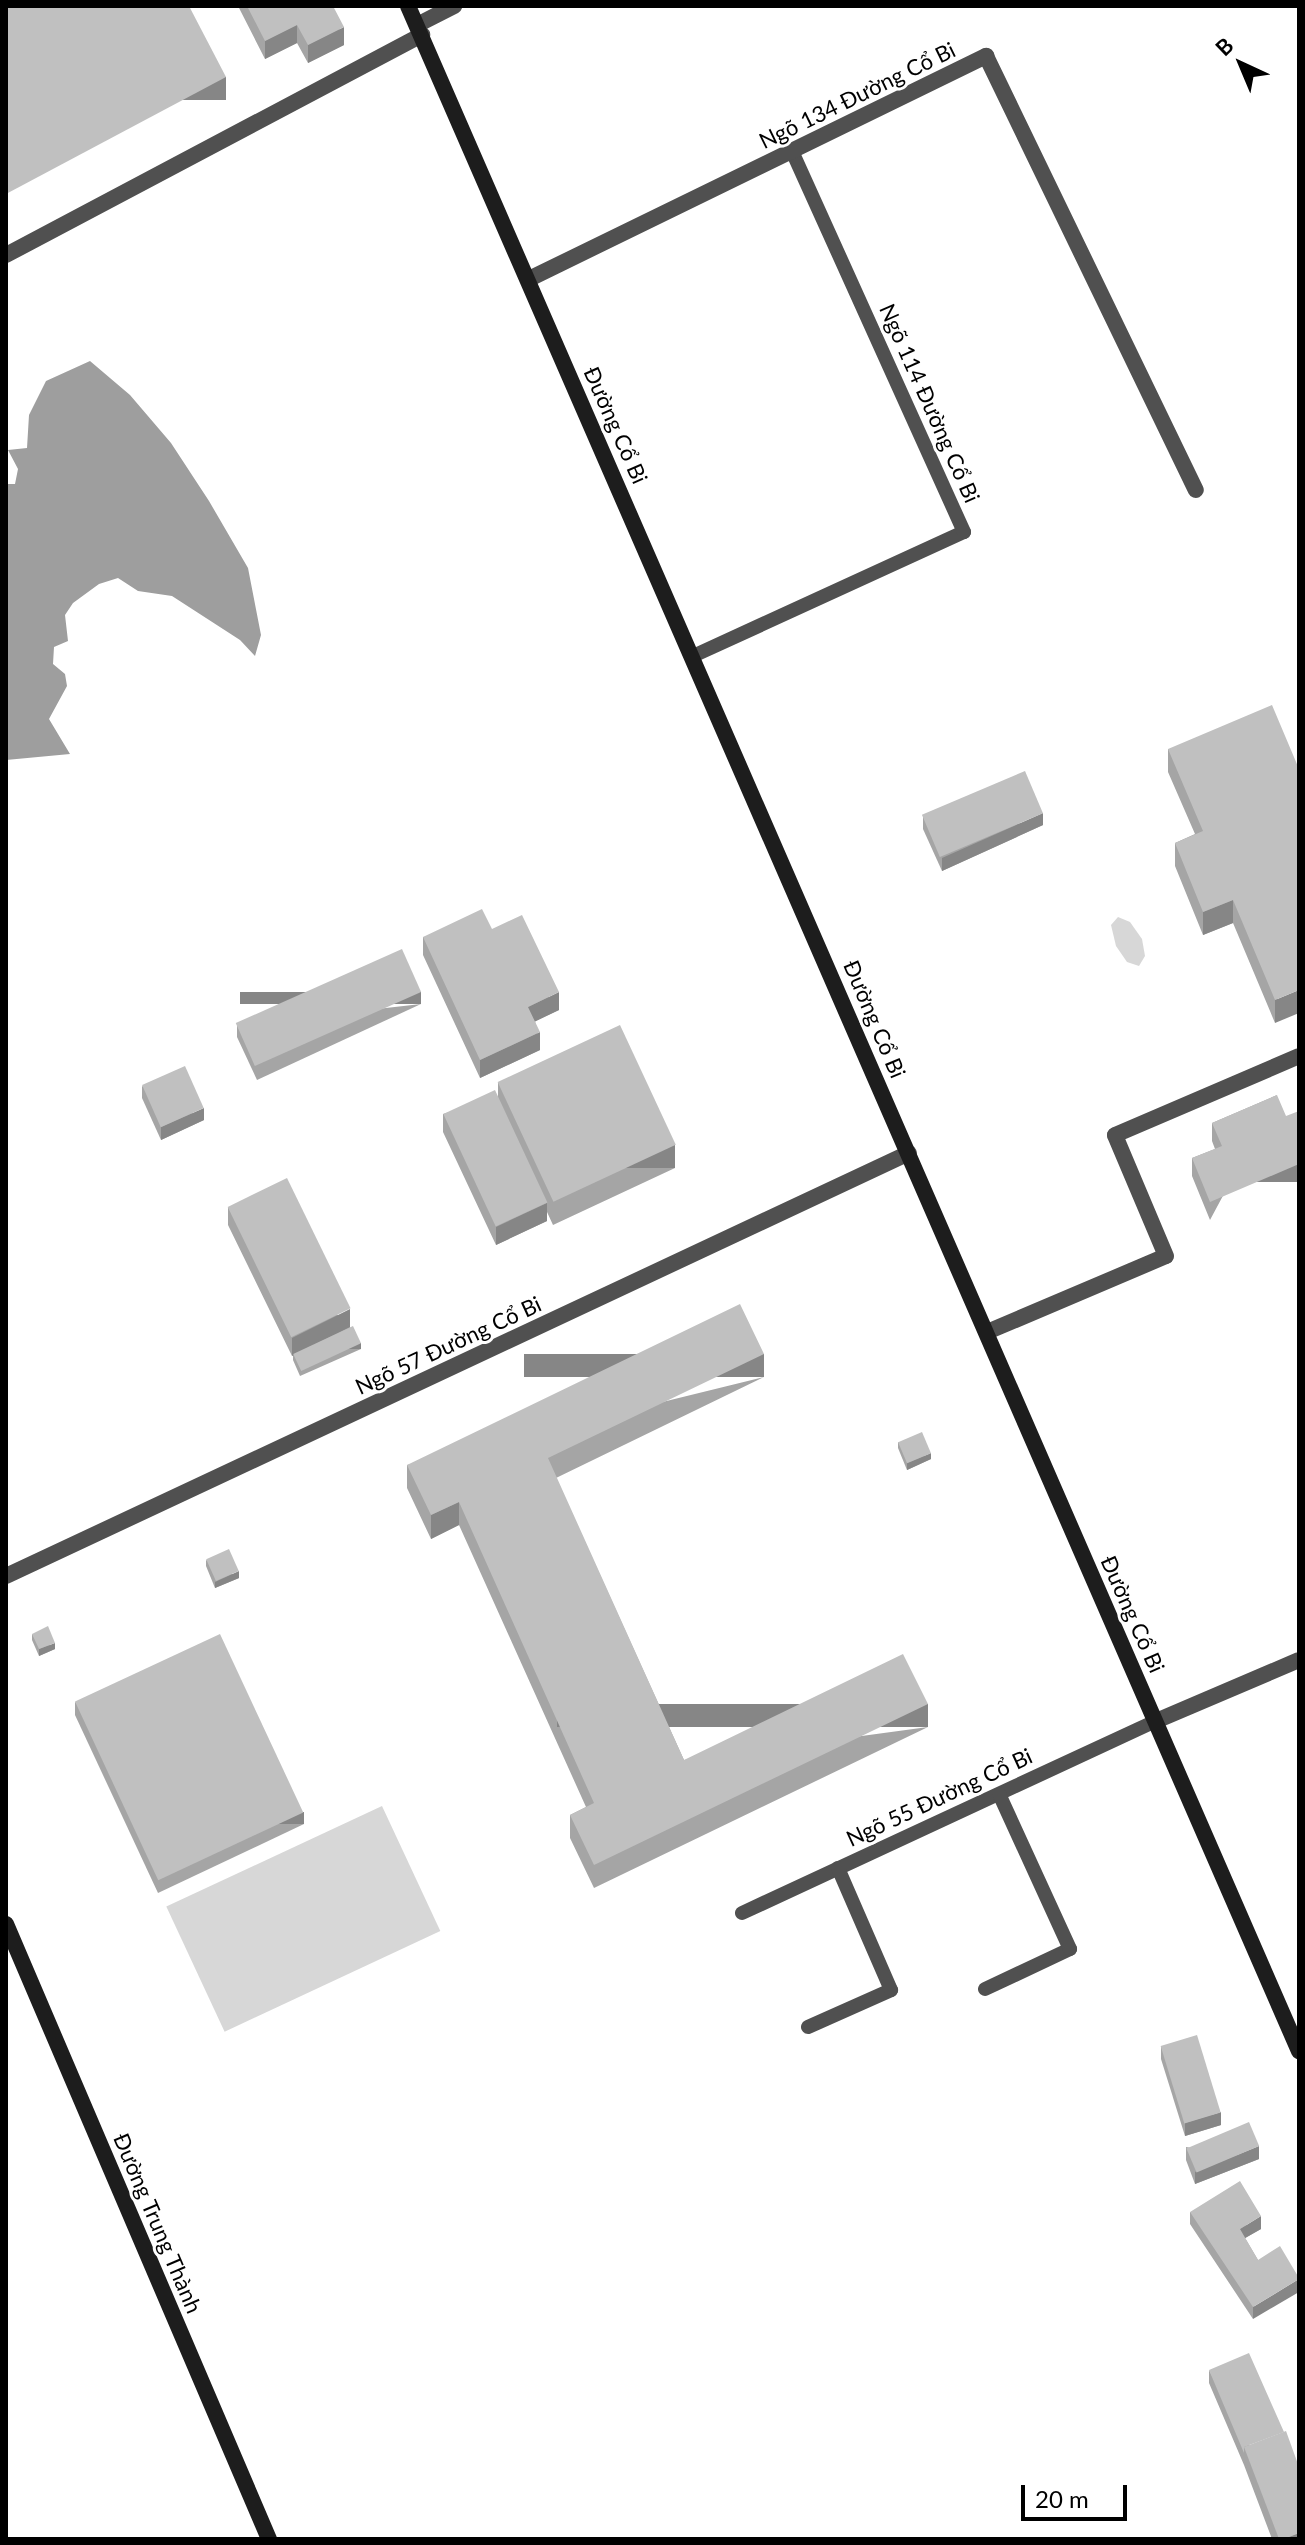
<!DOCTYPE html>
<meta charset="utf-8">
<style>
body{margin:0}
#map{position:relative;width:1305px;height:2545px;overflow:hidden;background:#fff;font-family:Lato,sans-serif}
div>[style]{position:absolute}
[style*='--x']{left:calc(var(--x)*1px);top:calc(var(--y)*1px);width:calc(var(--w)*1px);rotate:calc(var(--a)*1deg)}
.green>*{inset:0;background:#d7d7d7;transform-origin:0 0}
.water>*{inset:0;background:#9e9e9e}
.lane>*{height:14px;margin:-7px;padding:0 7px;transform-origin:7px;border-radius:7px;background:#505050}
.street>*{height:16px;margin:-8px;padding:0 8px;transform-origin:8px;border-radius:8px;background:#505050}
.secondary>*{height:16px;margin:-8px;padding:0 8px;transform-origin:8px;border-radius:8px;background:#1d1d1d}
.wall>*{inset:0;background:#a5a5a5}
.shaded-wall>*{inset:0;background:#868686;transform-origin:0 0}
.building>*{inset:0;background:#c0c0c0;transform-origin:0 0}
span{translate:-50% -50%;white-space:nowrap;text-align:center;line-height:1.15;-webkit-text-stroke:6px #fff;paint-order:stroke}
.street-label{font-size:22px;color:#000}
.frame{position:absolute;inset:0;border:8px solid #000;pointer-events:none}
.north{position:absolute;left:1201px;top:24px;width:80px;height:80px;-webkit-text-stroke:6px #fff;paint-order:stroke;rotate:316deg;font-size:22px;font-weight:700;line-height:32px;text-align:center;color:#000}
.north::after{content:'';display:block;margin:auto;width:28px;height:36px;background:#000;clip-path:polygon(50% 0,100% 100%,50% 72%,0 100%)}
.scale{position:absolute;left:1021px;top:2485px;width:106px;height:36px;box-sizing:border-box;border:4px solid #000;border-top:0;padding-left:10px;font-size:24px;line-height:28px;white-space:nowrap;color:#000;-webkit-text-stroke:6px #fff;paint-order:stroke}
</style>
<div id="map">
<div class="green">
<i style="clip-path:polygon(1118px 917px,1130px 922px,1142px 939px,1145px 956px,1139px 966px,1127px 962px,1116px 946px,1111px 925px)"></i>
<i style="left:382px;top:1806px;width:138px;height:238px;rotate:65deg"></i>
</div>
<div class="water">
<i style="clip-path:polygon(90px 361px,130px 395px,171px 443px,209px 501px,248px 568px,261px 635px,255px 656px,240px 640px,172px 596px,138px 591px,118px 578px,99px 584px,73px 603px,65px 615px,68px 641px,54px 647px,53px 664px,65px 674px,67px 686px,49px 719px,70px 754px,6px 760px,6px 484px,15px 484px,18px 469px,8px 450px,27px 448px,29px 415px,46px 381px)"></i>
</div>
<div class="lane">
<i style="--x:693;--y:656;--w:298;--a:-24.6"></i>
<i style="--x:964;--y:532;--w:418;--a:-114.3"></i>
<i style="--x:742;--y:1913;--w:456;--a:-24.9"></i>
<i style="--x:985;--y:1989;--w:94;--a:-25.2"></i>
<i style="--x:1070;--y:1949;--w:170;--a:-114.6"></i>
<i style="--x:808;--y:2027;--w:91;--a:-24"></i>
<i style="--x:891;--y:1990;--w:133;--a:-113.5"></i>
</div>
<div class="street">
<i style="--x:417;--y:25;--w:42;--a:-27.2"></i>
<i style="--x:6;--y:255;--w:471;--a:-27.9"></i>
<i style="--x:529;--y:279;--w:509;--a:-26.01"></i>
<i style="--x:986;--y:56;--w:482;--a:64.2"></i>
<i style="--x:987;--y:1332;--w:194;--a:-23"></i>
<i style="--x:1166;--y:1256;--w:131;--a:-112.9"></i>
<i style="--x:1115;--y:1135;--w:200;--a:-23.2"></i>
<i style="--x:6;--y:1576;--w:997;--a:-25.1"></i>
<i style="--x:1156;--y:1721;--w:155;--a:-23.1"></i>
</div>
<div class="secondary">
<i style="--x:408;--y:6;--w:2231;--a:66.46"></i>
<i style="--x:6;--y:1924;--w:669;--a:66.85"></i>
</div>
<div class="wall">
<i style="clip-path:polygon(238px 6px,333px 6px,344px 45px,308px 63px,297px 43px,265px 59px)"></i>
<i style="clip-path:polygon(1168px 749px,1299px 769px,1275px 1023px,1233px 923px,1203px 935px,1175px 866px,1175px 843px,1195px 834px,1168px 772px)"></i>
<i style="clip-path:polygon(923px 817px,1043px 825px,942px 871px,923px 829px)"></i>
<i style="clip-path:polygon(492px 929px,559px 1010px,535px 1021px,540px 1050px,480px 1078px,423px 955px,423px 937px)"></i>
<i style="clip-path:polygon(421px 1004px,257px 1080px,237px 1037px,237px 1025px)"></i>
<i style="clip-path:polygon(498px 1082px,675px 1168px,553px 1225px,547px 1212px,547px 1221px,496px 1245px,443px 1132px,443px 1114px,498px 1097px)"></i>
<i style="clip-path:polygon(142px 1086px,204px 1120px,161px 1140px,142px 1098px)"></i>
<i style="clip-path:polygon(1277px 1095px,1210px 1220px,1192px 1176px,1192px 1158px,1215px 1149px,1212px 1141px,1212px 1123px)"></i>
<i style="clip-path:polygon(228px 1207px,350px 1327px,361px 1349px,300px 1376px,293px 1360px,293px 1355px,292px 1356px,228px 1225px)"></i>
<i style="clip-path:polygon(764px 1377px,556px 1478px,684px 1760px,928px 1727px,594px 1888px,570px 1838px,570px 1815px,586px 1807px,459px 1525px,431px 1539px,407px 1488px,407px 1465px)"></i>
<i style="clip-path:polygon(898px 1442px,931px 1459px,907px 1470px,898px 1448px)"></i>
<i style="clip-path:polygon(206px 1560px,239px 1578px,215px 1588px,206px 1566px)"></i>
<i style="clip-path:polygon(32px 1634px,55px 1649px,39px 1656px,32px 1640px)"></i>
<i style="clip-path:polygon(75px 1702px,304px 1824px,158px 1893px,75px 1715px)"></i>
<i style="clip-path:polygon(1161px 2046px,1221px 2125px,1185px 2136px,1161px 2059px)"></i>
<i style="clip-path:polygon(1186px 2147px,1259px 2159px,1195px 2184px,1186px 2160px)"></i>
<i style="clip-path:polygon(1190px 2212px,1261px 2229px,1245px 2238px,1258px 2260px,1253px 2319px,1190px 2224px)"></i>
<i style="clip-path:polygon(1209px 2370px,1299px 2539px,1272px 2539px,1244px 2465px,1209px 2383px)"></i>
</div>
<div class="shaded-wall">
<i style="clip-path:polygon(297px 25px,297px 43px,265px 59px,265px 41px)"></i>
<i style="clip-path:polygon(344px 27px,344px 45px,308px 63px,308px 45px)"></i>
<i style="left:226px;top:77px;width:23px;height:249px;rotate:90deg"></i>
<i style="clip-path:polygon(1043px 813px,1043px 825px,942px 871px,942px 858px)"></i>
<i style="clip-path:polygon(1233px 900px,1233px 923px,1203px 935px,1203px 912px)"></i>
<i style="clip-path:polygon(1299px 990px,1299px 1013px,1275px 1023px,1275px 1000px)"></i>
<i style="left:421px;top:992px;width:12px;height:181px;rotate:90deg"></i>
<i style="clip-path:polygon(559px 992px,559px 1010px,528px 1025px,528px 1007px)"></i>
<i style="clip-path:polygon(540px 1032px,540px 1050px,480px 1078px,480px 1060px)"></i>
<i style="clip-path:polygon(204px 1108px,204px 1120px,161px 1140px,161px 1127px)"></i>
<i style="left:675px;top:1145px;width:23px;height:135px;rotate:90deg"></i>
<i style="left:1299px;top:1164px;width:18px;height:97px;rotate:90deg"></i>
<i style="clip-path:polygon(547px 1203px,547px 1221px,496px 1245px,496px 1227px)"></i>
<i style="clip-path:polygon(350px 1309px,350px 1327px,292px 1356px,292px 1338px)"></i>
<i style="left:361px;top:1343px;width:6px;height:67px;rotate:90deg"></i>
<i style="left:764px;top:1354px;width:23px;height:240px;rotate:90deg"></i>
<i style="clip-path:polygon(931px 1453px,931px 1459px,907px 1470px,907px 1463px)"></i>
<i style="clip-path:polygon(459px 1502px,459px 1525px,431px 1539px,431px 1515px)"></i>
<i style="clip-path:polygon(239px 1571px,239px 1578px,215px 1588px,215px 1582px)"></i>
<i style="clip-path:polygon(55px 1643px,55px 1649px,39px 1656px,39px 1649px)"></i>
<i style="left:928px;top:1704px;width:23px;height:371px;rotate:90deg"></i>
<i style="left:304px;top:1812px;width:12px;height:161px;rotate:90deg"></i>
<i style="clip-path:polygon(1221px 2112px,1221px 2125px,1185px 2136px,1185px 2123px)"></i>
<i style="clip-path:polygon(1259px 2146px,1259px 2159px,1195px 2184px,1195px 2172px)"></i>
<i style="clip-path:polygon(1261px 2216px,1261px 2229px,1240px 2241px,1240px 2229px)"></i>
<i style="clip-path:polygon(1299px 2279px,1299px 2292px,1253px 2319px,1253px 2307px)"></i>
<i style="clip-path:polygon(1299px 2533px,1299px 2539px,1284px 2539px)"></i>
</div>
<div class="building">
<i style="clip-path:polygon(6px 6px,189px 6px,226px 77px,6px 194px)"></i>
<i style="clip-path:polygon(247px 6px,333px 6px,344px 27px,308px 45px,297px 25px,265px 41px)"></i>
<i style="clip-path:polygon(1272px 705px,1299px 769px,1299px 990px,1275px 1000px,1233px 900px,1203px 912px,1175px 843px,1203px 831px,1168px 749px)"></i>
<i style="left:1025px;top:771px;width:46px;height:112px;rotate:67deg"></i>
<i style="clip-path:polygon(482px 909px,492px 929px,522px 915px,559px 992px,528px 1007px,540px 1032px,480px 1060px,423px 937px)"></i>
<i style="left:402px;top:949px;width:47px;height:182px;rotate:66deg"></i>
<i style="left:620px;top:1025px;width:132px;height:135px;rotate:65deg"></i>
<i style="left:185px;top:1066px;width:46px;height:47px;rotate:66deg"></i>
<i style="left:495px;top:1090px;width:124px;height:57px;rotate:65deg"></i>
<i style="clip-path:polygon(1277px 1095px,1286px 1116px,1299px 1111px,1299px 1164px,1210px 1202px,1192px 1158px,1222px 1146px,1212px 1123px)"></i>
<i style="left:287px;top:1178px;width:145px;height:66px;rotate:64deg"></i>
<i style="clip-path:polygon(740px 1304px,764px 1354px,548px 1458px,684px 1760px,903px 1654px,928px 1704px,594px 1865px,570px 1815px,594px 1803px,459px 1502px,431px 1515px,407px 1465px)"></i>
<i style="left:353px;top:1326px;width:19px;height:66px;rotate:65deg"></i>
<i style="left:922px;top:1432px;width:23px;height:26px;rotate:67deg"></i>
<i style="left:229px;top:1549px;width:24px;height:25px;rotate:66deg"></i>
<i style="clip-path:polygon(48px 1626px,55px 1643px,39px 1649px,32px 1634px)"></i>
<i style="left:220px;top:1634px;width:197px;height:160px;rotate:65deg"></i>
<i style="left:1197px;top:2035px;width:81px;height:38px;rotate:73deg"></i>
<i style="left:1249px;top:2122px;width:26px;height:68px;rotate:67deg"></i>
<i style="clip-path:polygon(1240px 2181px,1261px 2216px,1240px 2229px,1258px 2260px,1280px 2246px,1299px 2278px,1299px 2279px,1253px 2307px,1190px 2212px)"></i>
<i style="clip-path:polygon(1249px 2353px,1284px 2432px,1244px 2447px,1244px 2453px,1209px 2370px)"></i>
<i style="clip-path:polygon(1286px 2431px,1299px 2467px,1299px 2533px,1284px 2539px,1279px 2539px,1244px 2447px)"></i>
</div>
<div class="street-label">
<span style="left:857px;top:95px;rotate:-26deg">Ngõ 134 Đường Cổ Bi</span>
<span style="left:930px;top:403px;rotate:66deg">Ngõ 114 Đường Cổ Bi</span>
<span style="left:616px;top:425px;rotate:66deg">Đường Cổ Bi</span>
<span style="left:875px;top:1019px;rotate:67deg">Đường Cổ Bi</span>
<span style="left:448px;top:1345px;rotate:-25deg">Ngõ 57 Đường Cổ Bi</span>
<span style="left:1133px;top:1614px;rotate:66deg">Đường Cổ Bi</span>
<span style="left:939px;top:1797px;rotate:-25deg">Ngõ 55 Đường Cổ Bi</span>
<span style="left:158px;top:2223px;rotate:67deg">Đường Trung Thành</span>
</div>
<div class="frame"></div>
<div class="north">B</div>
<div class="scale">20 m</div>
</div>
